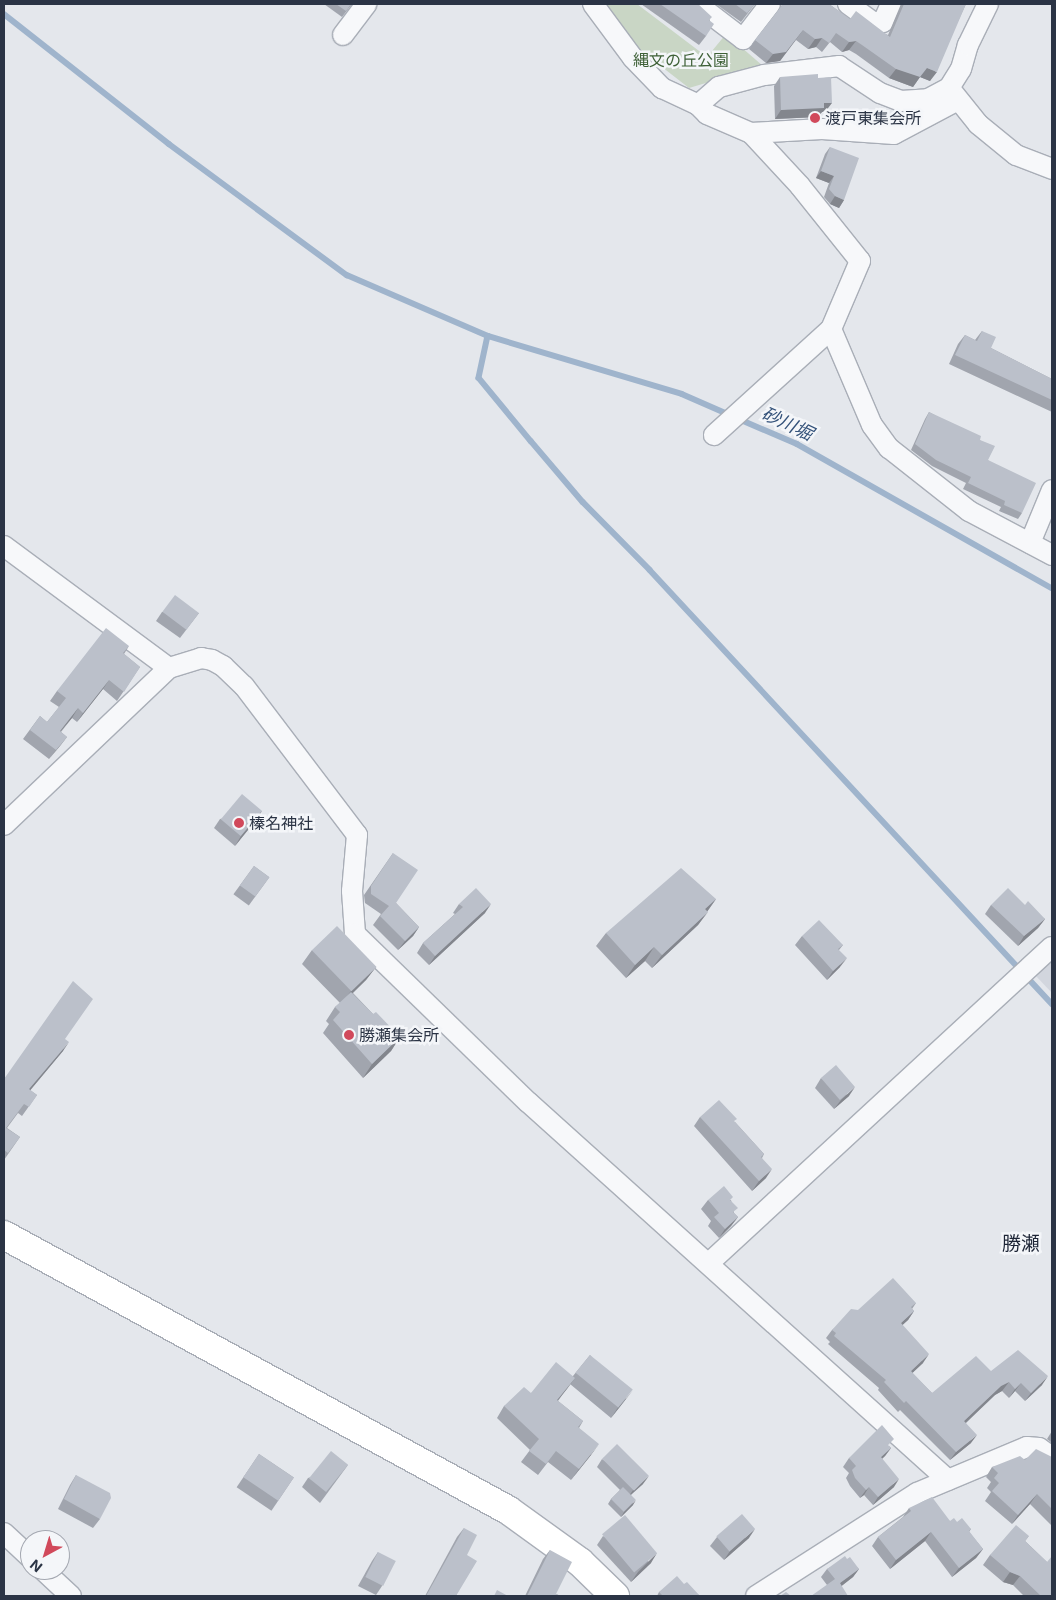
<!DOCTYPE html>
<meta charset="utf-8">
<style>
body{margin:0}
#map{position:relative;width:1056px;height:1600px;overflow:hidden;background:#e4e7ec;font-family:Inter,"Noto Sans JP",sans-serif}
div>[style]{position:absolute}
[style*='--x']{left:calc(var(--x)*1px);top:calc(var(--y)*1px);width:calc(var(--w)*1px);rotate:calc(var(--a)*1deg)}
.built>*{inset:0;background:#d2d6de}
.green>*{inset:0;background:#c9d6c5}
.stream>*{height:5.5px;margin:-2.75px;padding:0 2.75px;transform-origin:2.75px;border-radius:2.75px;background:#9fb4cc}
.roads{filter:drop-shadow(1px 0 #a9aeb7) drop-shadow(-1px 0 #a9aeb7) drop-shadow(0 1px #a9aeb7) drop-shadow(0 -1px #a9aeb7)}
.street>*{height:20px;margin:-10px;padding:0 10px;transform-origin:10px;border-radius:10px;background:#f7f8fa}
.secondary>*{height:28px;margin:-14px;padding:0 14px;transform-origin:14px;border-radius:14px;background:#fff}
.wall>*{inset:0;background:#a1a5ae;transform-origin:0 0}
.shaded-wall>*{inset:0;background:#83868d}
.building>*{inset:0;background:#bbc0ca;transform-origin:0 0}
.dots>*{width:14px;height:14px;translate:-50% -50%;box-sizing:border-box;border:2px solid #f4f6f9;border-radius:50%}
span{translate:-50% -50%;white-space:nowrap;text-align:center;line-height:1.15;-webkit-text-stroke:5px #f4f6f9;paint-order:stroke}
.park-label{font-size:16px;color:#3f6138}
.poi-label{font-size:16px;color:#2b3445}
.left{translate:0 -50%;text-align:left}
.water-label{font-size:18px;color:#34527a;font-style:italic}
.quarter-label{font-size:19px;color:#1d2536}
.frame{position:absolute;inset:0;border:5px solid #2b3445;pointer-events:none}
.north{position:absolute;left:20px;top:1530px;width:50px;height:50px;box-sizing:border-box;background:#f4f6f9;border:1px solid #a4a8b1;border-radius:50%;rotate:219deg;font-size:14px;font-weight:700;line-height:20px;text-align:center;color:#2b3445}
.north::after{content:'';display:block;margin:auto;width:18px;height:22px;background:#d1495b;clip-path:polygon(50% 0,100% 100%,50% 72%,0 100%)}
</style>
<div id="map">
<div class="built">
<i style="clip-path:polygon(1052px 958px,1052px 993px,1035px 975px)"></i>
</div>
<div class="green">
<i style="clip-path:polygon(605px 4px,637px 4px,707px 57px,726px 34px,763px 66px,689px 88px,635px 46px)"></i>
</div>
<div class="stream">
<i style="--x:4;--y:14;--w:210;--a:38.2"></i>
<i style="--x:169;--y:144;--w:221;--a:36.4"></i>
<i style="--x:347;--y:275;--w:154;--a:23.4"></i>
<i style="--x:488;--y:336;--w:202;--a:16.6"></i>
<i style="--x:682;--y:394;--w:52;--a:23.6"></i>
<i style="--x:488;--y:336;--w:43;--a:102.1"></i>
<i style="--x:479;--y:378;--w:82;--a:50.5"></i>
<i style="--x:531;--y:441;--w:80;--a:49.6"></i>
<i style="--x:583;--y:502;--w:95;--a:45.4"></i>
<i style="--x:650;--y:570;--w:592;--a:47.19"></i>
<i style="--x:739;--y:419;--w:63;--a:23.3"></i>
<i style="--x:797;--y:444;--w:293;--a:29.5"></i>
</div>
<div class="roads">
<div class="street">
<i style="--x:593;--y:4;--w:67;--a:53.5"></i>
<i style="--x:633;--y:58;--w:42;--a:46"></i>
<i style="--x:662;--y:88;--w:40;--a:25"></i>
<i style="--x:698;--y:105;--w:13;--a:45"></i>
<i style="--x:707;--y:114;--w:48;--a:23.4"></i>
<i style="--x:751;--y:133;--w:72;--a:47.2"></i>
<i style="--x:800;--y:186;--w:96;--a:51.3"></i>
<i style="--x:860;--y:261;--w:74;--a:113.1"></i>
<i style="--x:831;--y:329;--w:158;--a:137.8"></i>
<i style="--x:697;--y:4;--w:58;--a:37.3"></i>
<i style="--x:743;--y:39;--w:44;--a:-52.4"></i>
<i style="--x:848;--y:4;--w:31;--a:36"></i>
<i style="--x:873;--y:22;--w:10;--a:0"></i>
<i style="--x:883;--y:22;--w:20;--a:-66"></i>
<i style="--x:343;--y:35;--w:39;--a:-53"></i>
<i style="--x:950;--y:89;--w:45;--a:51.3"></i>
<i style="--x:978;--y:124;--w:49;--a:39.2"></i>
<i style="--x:1016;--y:155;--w:39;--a:21"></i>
<i style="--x:698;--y:105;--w:28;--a:-41"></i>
<i style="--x:719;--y:87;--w:47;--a:-14.9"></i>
<i style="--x:764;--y:75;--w:76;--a:-6.8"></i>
<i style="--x:839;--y:66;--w:49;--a:33.4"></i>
<i style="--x:880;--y:93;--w:22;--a:21"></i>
<i style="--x:901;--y:101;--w:27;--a:-4"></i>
<i style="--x:928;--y:99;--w:24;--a:-28"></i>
<i style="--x:949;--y:88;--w:22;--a:-58"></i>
<i style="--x:961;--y:69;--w:25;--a:-74"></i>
<i style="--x:968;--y:45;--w:46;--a:-64"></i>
<i style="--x:751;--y:133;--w:71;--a:-3.2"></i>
<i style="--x:822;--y:129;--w:72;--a:4"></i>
<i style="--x:894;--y:134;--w:72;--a:-28"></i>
<i style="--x:831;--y:329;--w:104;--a:66.9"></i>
<i style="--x:872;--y:425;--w:29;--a:54"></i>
<i style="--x:889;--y:448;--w:102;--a:38.2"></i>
<i style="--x:969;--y:511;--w:94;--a:27.9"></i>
<i style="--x:1030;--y:543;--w:57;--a:-67.5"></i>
<i style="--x:4;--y:546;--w:205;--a:36.5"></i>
<i style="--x:169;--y:668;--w:34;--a:-17"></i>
<i style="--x:201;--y:658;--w:11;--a:10"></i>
<i style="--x:212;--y:660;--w:13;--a:29"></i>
<i style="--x:223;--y:666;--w:29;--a:44"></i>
<i style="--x:244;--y:686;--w:187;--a:52.8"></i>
<i style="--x:357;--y:835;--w:56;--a:95.1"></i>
<i style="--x:352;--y:891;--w:43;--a:86"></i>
<i style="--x:355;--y:934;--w:241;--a:44.2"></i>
<i style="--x:528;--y:1102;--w:565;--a:41.99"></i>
<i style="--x:4;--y:825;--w:228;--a:-43.6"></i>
<i style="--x:709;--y:1263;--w:466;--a:-42.7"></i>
<i style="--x:4;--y:1533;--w:35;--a:43"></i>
<i style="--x:43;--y:1570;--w:38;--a:43"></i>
<i style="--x:756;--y:1596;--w:191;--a:-32.6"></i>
<i style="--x:917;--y:1493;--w:119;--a:-22.7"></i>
<i style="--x:1027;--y:1447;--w:12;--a:5"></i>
<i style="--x:1039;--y:1448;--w:16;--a:35"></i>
</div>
<div class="secondary">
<i style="--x:4;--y:1235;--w:574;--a:28.62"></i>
<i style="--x:508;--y:1510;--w:89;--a:35.8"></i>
<i style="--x:580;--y:1562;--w:49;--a:44.2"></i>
</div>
</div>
<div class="wall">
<i style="clip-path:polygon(324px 4px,352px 4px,342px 17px)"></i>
<i style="clip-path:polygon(641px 4px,698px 4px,710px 20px,706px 36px,699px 45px)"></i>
<i style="clip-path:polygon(716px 4px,755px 4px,741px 22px)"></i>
<i style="clip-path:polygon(781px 4px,829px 4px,850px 19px,888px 35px,901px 4px,966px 4px,930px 81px,920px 77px,913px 87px,889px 78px,856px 54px,849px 50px,842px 52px,830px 42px,822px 52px,816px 47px,808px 49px,796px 40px,780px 61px,766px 63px,749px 49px,782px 5px)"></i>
<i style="clip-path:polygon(780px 77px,818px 78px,825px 112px,822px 112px,818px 117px,775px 119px,774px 86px)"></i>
<i style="clip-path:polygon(830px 147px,844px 200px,839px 208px,830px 204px,824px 197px,829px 183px,816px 178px,825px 154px)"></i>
<i style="clip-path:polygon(982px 331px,991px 348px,1052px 379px,1052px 412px,949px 364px,958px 344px,965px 335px,975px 340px)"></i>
<i style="clip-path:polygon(929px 412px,980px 440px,988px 460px,1022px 513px,1018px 519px,999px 511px,1001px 507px,963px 489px,966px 483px,932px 466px,911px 450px,925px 419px)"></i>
<i style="clip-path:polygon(162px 612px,199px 613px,180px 638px,156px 621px)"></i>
<i style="clip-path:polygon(129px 646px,124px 654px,140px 667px,117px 701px,103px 689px,77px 722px,72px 718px,61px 732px,67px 737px,49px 759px,23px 739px,40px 716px,47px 722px,59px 707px,50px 701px,57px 691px)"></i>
<i style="clip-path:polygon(262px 811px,256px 820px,235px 846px,214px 828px,220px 819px)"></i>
<i style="clip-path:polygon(393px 853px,396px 903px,419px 927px,413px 936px,398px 950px,373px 925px,381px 914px,365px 903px,364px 895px)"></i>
<i style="left:254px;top:866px;width:19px;height:35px;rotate:36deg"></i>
<i style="clip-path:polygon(716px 899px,698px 925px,652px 968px,645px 961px,626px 978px,596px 946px,606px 933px)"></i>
<i style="clip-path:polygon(459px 904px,485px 913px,429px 965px,417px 953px,423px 943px,455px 914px,453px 913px)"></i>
<i style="clip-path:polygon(991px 905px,1025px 905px,1045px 919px,1038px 928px,1018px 946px,985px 914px)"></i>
<i style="clip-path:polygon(802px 936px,843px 945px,839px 950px,840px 967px,827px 980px,795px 945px)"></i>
<i style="clip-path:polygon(312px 950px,376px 967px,366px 980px,353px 993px,373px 1014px,400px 1037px,391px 1051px,363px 1078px,323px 1033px,329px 1024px,326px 1021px,335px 1007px,340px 1003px,302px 964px)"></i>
<i style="clip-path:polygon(65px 1039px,63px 1051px,30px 1090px,37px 1095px,22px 1116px,18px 1113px,7px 1128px,20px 1137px,4px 1160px,4px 1079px)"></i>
<i style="clip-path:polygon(821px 1078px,849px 1096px,834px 1109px,815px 1088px)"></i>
<i style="clip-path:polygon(700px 1117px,735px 1122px,764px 1154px,762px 1158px,766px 1178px,752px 1191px,694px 1126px)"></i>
<i style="clip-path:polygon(708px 1200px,731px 1200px,734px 1213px,738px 1217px,731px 1226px,719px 1238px,708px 1226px,711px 1221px,701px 1209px)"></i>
<i style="clip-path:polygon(916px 1303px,912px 1309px,914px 1311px,908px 1320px,902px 1325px,923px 1363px,912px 1373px,932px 1393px,991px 1371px,1042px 1385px,1025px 1401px,1015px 1391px,1009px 1398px,1002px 1391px,995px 1395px,966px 1423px,971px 1443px,950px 1460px,900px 1410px,898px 1412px,878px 1390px,879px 1388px,828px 1344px,830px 1342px,826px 1338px,832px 1330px,858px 1310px)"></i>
<i style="clip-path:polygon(590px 1355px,626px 1399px,611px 1418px,570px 1384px,558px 1401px,583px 1421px,579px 1428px,591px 1455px,571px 1480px,548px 1462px,538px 1475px,521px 1462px,530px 1450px,497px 1418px,504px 1406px,531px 1393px,573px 1376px)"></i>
<i style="clip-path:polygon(1052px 1431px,1052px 1443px,1047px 1439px)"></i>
<i style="clip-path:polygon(889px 1446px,891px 1448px,885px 1456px,882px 1459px,894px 1487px,873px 1505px,864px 1495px,860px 1498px,850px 1486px,846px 1478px,849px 1473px,843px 1467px,849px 1458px)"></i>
<i style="left:259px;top:1454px;width:42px;height:40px;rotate:34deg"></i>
<i style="clip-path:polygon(1052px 1457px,1052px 1526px,1030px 1504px,1012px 1524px,985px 1501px,991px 1492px,987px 1488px,991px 1482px,986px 1477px,992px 1467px,1025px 1460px)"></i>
<i style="clip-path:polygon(602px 1459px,643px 1484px,631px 1495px,633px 1505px,621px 1517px,608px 1504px,611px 1499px,620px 1490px,597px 1467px)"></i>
<i style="clip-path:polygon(348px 1465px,320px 1503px,302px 1487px,308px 1478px)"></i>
<i style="clip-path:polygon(76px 1475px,100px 1519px,93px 1528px,58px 1509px,70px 1485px)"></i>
<i style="clip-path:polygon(909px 1508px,950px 1521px,957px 1522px,971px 1529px,969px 1532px,983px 1549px,976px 1558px,952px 1577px,925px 1541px,890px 1569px,872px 1546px,878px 1537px,903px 1517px)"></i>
<i style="clip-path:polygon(464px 1528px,467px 1555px,456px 1596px,425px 1596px,457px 1537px)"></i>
<i style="clip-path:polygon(603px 1536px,651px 1563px,631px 1582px,597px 1545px)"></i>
<i style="clip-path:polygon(1029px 1536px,1025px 1541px,1047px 1562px,1052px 1596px,1024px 1596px,1013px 1585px,1003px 1582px,983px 1565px,990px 1555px)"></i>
<i style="clip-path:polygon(717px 1537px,749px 1538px,724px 1560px,710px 1546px)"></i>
<i style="clip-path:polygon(550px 1550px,556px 1594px,561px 1596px,525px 1596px,543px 1559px)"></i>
<i style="clip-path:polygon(378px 1552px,382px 1586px,376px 1595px,358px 1586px,372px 1561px)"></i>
<i style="clip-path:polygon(847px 1559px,859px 1569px,853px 1577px,841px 1586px,827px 1585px,821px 1577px,827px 1569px)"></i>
<i style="clip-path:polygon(684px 1584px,700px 1596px,657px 1596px,659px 1592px)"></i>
</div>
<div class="shaded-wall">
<i style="clip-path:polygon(803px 30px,780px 61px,766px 63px,773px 54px)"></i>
<i style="clip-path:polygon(822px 38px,816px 47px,808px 49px,815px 39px)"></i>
<i style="clip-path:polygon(856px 41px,849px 50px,842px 52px,849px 42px)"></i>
<i style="clip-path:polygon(927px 68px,937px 72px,930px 81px,920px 77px,913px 87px,889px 78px,896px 69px)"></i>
<i style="clip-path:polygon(824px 103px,832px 103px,825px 112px,822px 112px,818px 117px,775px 119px,781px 110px)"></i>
<i style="clip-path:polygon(821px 171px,834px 176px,829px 183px,816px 178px)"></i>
<i style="clip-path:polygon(835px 196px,844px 200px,839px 208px,830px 204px)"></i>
<i style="clip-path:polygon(109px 680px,103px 689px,77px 722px,83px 713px)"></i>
<i style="clip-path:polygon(78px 708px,72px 718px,53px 740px,60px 731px)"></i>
<i style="clip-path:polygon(67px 737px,60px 746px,49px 759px,56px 750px)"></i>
<i style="clip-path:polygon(262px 811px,256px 820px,235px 846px,241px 836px)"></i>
<i style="clip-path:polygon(716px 899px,706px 913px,705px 909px)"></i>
<i style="clip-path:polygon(491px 904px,485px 913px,429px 965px,435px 956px)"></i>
<i style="clip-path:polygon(708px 912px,698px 925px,652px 968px,662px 955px)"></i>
<i style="clip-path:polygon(1045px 919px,1038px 928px,1018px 946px,1024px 936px)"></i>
<i style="clip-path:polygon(419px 927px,413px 936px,398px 950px,405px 941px)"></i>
<i style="clip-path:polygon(654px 947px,645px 961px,626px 978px,635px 965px)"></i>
<i style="clip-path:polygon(847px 958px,840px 967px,827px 980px,833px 971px)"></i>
<i style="clip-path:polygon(376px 967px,366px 980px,341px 1004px,351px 991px)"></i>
<i style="clip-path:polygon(400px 1037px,391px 1051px,363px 1078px,372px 1064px)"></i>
<i style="clip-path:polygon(69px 1042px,63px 1051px,23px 1099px,29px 1089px)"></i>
<i style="clip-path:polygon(855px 1087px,849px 1096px,834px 1109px,841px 1100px)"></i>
<i style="clip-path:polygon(772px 1169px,766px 1178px,752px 1191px,759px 1181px)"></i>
<i style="clip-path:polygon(738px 1217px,731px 1226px,719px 1238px,725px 1229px)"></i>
<i style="clip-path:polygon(914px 1311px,908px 1320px,895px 1332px,901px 1323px)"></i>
<i style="clip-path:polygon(929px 1354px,923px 1363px,905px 1380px,911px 1371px)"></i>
<i style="clip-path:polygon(1048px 1376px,1042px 1385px,1025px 1401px,1031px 1393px)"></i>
<i style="clip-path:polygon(575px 1378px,567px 1389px,549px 1411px,557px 1400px)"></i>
<i style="clip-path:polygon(1009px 1382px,1002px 1391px,995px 1395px,958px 1430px,964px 1421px,1001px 1386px)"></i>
<i style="clip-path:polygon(1021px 1383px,1015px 1391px,1009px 1398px,1015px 1389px)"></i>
<i style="clip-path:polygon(633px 1390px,626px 1399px,611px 1418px,617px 1409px)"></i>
<i style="clip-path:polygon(977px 1435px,971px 1443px,950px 1460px,956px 1452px)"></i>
<i style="clip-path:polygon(599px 1444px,591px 1455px,571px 1480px,579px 1469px)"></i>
<i style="clip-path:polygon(891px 1448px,885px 1456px,875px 1465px,881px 1457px)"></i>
<i style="clip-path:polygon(649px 1476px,643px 1484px,628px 1497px,634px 1489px)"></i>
<i style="clip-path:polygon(899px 1479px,894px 1487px,873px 1505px,878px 1497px)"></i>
<i style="clip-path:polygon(869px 1487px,864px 1495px,860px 1498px,866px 1490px)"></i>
<i style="clip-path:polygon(1037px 1494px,1030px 1504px,1012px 1524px,1018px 1515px)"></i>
<i style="clip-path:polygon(636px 1500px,633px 1505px,621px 1517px,624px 1512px)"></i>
<i style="clip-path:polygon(755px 1529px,749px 1538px,724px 1560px,730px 1551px)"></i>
<i style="clip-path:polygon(931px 1532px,925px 1541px,890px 1569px,896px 1560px)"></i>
<i style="clip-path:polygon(983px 1549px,976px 1558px,952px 1577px,959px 1568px)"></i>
<i style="clip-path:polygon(657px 1553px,651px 1563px,631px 1582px,638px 1572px)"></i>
<i style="clip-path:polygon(859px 1569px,853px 1577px,834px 1592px,840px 1583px)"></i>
<i style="clip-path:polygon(1010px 1572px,1020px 1576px,1013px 1585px,1003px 1582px)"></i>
</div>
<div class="building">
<i style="clip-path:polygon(336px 4px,351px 4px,346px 11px)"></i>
<i style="clip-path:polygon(660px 4px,698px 4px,712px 17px,709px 20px,714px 24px,706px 36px)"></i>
<i style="clip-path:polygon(735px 4px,755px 4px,747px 13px)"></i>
<i style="clip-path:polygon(783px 4px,829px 4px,850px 19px,856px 11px,890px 37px,904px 4px,966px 4px,937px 72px,927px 68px,920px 77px,896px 69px,862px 45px,856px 41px,849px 42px,836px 33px,829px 43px,822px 38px,815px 39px,803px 30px,786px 52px,773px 54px,755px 40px)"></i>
<i style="clip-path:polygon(818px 74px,818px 78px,831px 77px,832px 103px,824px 103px,824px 108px,781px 110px,780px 77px)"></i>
<i style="clip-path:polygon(830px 147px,859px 158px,844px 200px,835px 196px,829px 189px,834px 176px,821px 171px)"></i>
<i style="clip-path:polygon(982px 331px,996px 337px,991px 348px,1052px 379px,1052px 400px,955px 355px,965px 335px,977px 341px)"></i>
<i style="clip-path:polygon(929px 412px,981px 436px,980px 440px,995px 446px,988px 460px,1036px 483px,1022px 513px,1004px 505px,1005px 501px,968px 483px,971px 477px,936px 460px,915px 444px)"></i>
<i style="left:175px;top:595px;width:30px;height:21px;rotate:37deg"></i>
<i style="clip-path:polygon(106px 628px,129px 646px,123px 653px,140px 667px,124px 692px,109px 680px,83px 713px,78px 708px,60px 731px,67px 737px,56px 750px,30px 730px,40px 716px,47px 722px,66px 698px,57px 691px)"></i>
<i style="left:242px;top:794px;width:26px;height:33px;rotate:40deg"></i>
<i style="clip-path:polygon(393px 853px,418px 870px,396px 903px,419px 927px,405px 941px,380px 916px,389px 906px,371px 894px,371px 886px)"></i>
<i style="left:254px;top:866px;width:19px;height:24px;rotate:36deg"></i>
<i style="clip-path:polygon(681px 868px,716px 899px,705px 909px,708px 912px,662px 955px,654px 947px,635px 965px,606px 933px)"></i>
<i style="clip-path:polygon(476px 888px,491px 904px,435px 956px,423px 943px,463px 907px,459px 904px)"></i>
<i style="clip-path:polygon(1008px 888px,1025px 905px,1028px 901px,1045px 919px,1024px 936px,991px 905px)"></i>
<i style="clip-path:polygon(819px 920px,843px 945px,838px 949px,847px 958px,833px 971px,802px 936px)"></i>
<i style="left:337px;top:926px;width:57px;height:35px;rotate:46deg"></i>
<i style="clip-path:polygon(73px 981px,93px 999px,65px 1039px,69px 1042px,29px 1089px,37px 1095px,29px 1107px,24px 1104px,6px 1128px,20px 1137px,8px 1153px,4px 1150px,4px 1079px)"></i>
<i style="clip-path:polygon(351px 992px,373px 1014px,376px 1012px,400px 1037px,372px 1064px,333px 1020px,340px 1012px,335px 1007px)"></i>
<i style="left:836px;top:1065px;width:29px;height:20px;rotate:49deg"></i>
<i style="clip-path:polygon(719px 1100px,737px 1119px,734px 1121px,764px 1154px,761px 1157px,772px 1169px,759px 1181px,700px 1117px)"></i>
<i style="clip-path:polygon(724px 1186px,733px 1197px,730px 1200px,738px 1208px,733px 1212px,738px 1217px,725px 1229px,714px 1217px,719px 1213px,708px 1200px)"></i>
<i style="clip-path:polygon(893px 1278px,916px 1303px,911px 1307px,914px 1311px,901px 1323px,929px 1354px,911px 1371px,932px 1393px,976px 1356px,991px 1371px,1018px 1350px,1048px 1376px,1031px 1393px,1021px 1383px,1015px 1389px,1009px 1382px,1001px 1386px,964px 1421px,977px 1435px,956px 1452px,906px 1401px,904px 1403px,884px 1382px,886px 1380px,834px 1336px,836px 1333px,832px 1330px,851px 1309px,858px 1310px)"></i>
<i style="left:590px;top:1355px;width:55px;height:23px;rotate:39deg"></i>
<i style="clip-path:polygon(556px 1362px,575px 1378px,557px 1400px,583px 1421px,578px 1427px,599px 1444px,579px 1469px,556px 1451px,546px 1464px,529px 1451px,539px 1439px,504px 1406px,524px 1387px,531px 1393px)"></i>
<i style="clip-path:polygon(882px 1425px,894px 1439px,888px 1445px,891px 1448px,881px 1457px,899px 1479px,878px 1497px,869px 1487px,866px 1490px,855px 1478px,852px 1470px,856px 1466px,849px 1458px)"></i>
<i style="left:617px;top:1444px;width:45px;height:21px;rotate:45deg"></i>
<i style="clip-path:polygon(1036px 1449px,1052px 1457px,1052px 1509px,1037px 1494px,1018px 1515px,992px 1491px,999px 1483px,994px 1478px,998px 1473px,992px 1467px,1020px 1456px,1025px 1460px)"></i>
<i style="left:331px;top:1451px;width:22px;height:35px;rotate:39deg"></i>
<i style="left:259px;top:1454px;width:42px;height:28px;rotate:34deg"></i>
<i style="clip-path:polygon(76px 1475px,110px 1493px,111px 1498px,100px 1519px,64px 1499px)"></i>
<i style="left:623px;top:1487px;width:18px;height:17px;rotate:45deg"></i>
<i style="clip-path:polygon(932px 1497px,950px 1521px,954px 1518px,957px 1522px,962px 1518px,971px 1529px,969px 1531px,983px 1549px,959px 1568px,931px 1532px,896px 1560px,878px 1537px,911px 1511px,909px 1508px)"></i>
<i style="left:742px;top:1514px;width:20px;height:34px;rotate:49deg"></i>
<i style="left:625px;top:1515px;width:50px;height:30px;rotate:50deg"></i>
<i style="clip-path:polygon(1016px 1525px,1029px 1536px,1025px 1541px,1047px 1562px,1052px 1556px,1052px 1596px,1041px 1596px,1020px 1576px,1010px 1572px,990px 1555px)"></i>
<i style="clip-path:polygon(464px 1528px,477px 1535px,467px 1555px,477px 1561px,456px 1596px,426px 1596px)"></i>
<i style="clip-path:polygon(550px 1550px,572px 1562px,556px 1594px,561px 1596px,527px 1596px)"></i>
<i style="left:378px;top:1552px;width:20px;height:28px;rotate:27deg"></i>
<i style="clip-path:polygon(845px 1556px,847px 1559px,850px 1557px,859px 1569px,840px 1583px,848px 1596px,811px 1596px,835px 1579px,827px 1569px)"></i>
<i style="clip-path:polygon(677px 1576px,684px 1584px,687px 1582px,700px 1596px,663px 1596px,659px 1592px)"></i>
<i style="clip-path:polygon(497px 1590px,508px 1596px,494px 1596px)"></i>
<i style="clip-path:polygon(786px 1592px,791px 1596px,780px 1596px)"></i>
</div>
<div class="dots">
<i style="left:815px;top:118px;background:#d1495b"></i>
<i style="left:239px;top:823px;background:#d1495b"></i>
<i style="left:349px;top:1035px;background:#d1495b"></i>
</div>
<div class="park-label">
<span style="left:681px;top:60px">縄文の丘公園</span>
</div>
<div class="poi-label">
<span class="left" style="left:825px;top:118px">渡戸東集会所</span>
<span class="left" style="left:249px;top:823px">榛名神社</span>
<span class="left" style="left:359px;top:1035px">勝瀬集会所</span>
</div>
<div class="water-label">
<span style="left:787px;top:424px;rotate:25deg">砂川堀</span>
</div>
<div class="quarter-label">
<span style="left:1021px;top:1244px">勝瀬</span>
</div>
<div class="frame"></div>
<div class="north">N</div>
</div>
